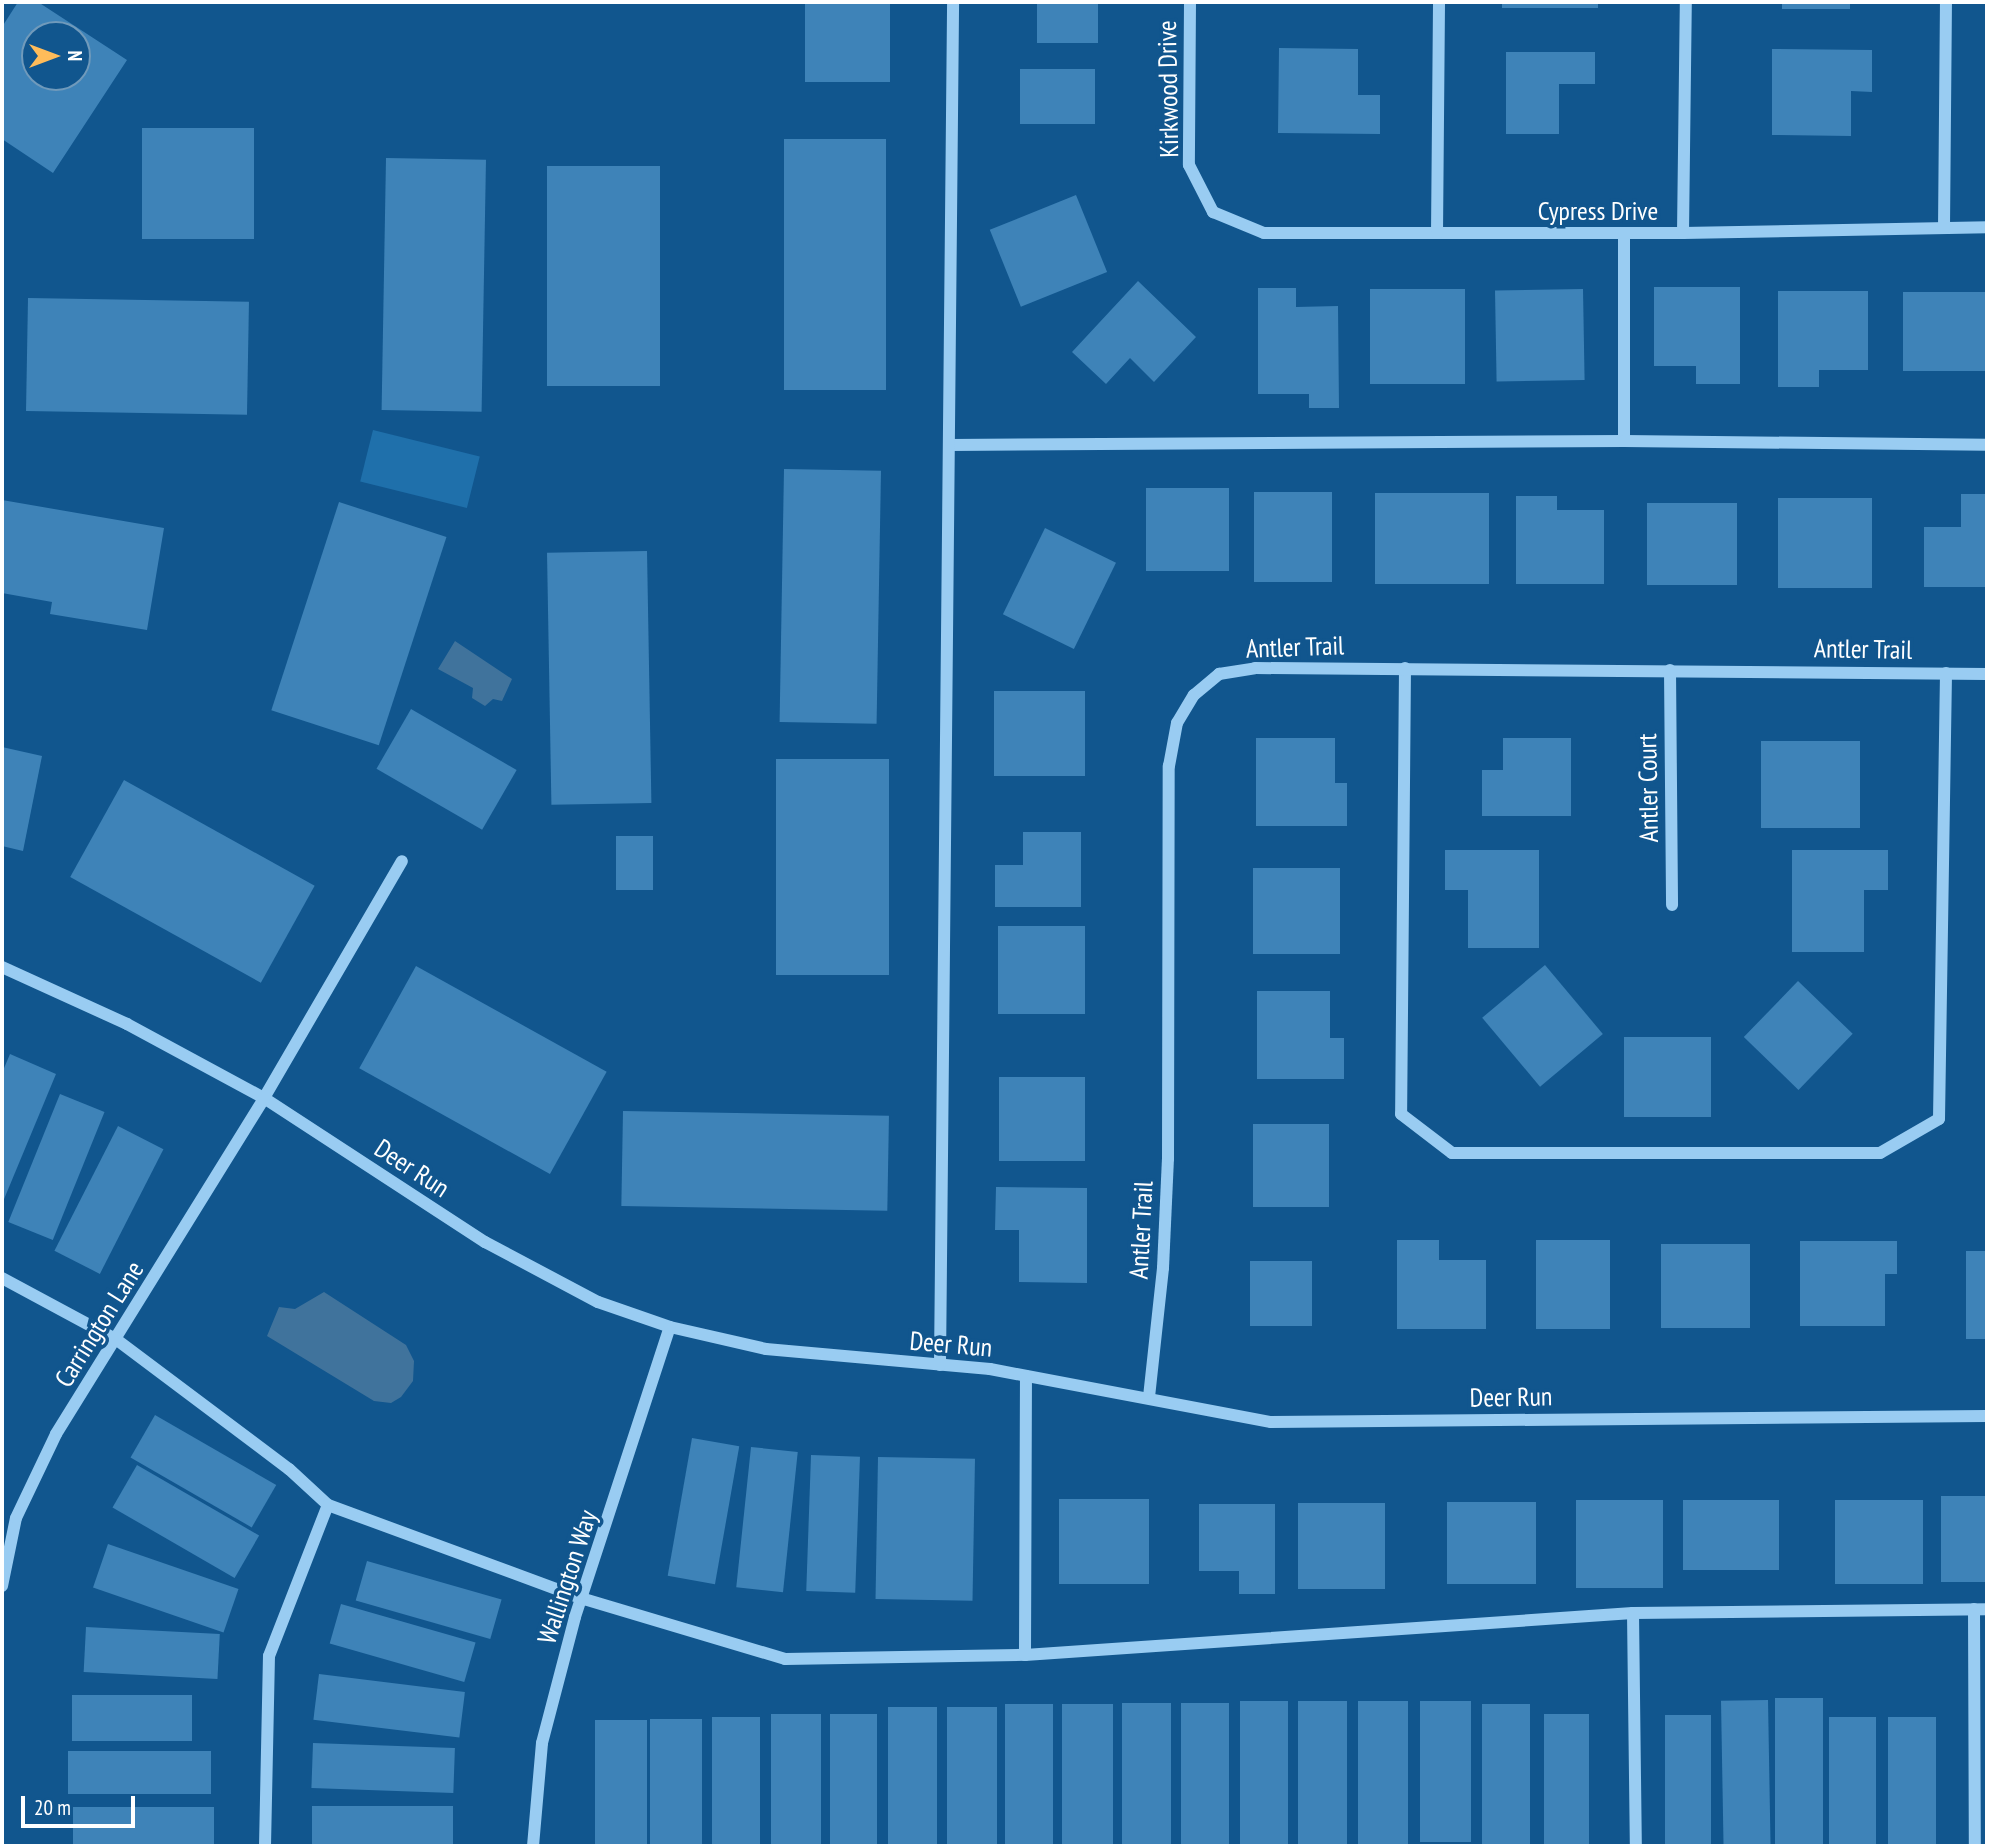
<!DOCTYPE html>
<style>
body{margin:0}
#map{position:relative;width:1989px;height:1848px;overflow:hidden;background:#11568e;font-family:"PT Sans Narrow",sans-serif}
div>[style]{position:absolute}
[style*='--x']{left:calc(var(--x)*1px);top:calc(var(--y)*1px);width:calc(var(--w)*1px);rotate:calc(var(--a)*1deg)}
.green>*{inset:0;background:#1f70ab;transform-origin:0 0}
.water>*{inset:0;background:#40739c}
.building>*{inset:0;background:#3e83b8;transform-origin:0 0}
.minor>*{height:12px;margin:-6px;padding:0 6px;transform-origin:6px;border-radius:6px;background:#99ccf2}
span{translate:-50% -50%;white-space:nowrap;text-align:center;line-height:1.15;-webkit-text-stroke:7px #11568e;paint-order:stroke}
.street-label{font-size:26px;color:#fff}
.frame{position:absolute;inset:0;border:4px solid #fff;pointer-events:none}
.north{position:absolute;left:21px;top:21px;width:70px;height:70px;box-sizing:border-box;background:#11568e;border:2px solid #709abb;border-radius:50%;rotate:90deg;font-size:19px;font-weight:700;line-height:28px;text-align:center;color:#fff}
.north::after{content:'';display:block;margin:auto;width:24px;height:32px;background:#ffbc5a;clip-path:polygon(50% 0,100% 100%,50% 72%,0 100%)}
.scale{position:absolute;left:21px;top:1796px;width:114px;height:32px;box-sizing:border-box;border:4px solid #fff;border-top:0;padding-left:9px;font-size:21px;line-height:24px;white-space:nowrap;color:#fff;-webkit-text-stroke:5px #11568e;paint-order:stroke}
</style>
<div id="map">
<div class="green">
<i style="left:373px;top:430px;width:110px;height:53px;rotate:14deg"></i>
</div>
<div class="water">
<i style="clip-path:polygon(455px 641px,512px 679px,502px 701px,493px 699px,485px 706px,472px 698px,473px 688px,438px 669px)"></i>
<i style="clip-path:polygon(324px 1292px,406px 1345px,414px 1361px,413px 1381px,401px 1397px,391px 1403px,374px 1401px,267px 1336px,279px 1307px,295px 1309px)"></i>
</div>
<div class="building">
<i style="clip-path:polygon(evenodd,18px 2px,38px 2px,127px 60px,53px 173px,2px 139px,2px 27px,18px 2px,35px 35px,77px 35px,77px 77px,35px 77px,35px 35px)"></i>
<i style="left:805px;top:2px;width:85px;height:80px"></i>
<i style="left:1037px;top:2px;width:61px;height:41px"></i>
<i style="left:1502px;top:2px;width:96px;height:6px"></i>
<i style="left:1782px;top:2px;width:68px;height:7px"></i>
<i style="clip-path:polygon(1279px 48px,1358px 49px,1358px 95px,1380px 95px,1380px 134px,1278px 133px)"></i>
<i style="clip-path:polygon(1772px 49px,1872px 50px,1872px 92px,1851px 91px,1851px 136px,1772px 135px)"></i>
<i style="clip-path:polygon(1506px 52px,1595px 52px,1595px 84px,1559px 84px,1559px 134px,1506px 134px)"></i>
<i style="left:1020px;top:69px;width:75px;height:55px"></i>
<i style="left:142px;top:128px;width:112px;height:111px"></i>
<i style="left:784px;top:139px;width:102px;height:251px"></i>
<i style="left:386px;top:158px;width:100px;height:252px;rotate:1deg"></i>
<i style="left:547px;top:166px;width:113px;height:220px"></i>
<i style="left:1076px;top:195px;width:83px;height:93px;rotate:68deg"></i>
<i style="clip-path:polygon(1138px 281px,1196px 337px,1154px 382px,1130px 358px,1106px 384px,1072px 352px)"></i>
<i style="clip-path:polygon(1654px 287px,1740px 287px,1740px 384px,1696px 384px,1696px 366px,1654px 366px)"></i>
<i style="clip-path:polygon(1258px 288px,1296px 288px,1296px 307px,1338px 306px,1339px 408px,1309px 408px,1309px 394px,1258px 394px)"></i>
<i style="left:1370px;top:289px;width:95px;height:95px"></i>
<i style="left:1583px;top:289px;width:91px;height:88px;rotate:89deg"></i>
<i style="clip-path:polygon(1778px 291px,1868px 291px,1868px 370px,1819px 370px,1819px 387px,1778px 387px)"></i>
<i style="left:1903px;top:292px;width:84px;height:79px"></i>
<i style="left:28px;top:298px;width:221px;height:113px;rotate:1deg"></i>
<i style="left:784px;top:469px;width:97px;height:253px;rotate:1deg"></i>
<i style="left:1146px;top:488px;width:83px;height:83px"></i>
<i style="left:1254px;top:492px;width:78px;height:90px"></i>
<i style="left:1375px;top:493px;width:114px;height:91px"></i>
<i style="clip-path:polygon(1961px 494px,1987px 494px,1987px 587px,1924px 587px,1924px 527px,1961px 527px)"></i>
<i style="clip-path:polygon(1516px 496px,1557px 496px,1557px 510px,1604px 510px,1604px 584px,1516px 584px)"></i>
<i style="left:1778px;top:498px;width:94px;height:90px"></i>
<i style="clip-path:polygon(2px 500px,164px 528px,147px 630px,50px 614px,52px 602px,2px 593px)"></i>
<i style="left:339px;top:502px;width:113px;height:219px;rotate:18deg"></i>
<i style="left:1647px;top:503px;width:90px;height:82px"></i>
<i style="left:1045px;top:528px;width:79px;height:96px;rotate:26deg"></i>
<i style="left:647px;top:551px;width:252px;height:100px;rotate:89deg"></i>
<i style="left:994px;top:691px;width:91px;height:85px"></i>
<i style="left:411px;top:709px;width:122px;height:69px;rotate:30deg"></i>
<i style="clip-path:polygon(1256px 738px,1335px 738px,1335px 783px,1347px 783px,1347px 826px,1256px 826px)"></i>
<i style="clip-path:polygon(1503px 738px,1571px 738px,1571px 816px,1482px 816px,1482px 770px,1503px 770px)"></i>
<i style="left:1761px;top:741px;width:99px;height:87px"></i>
<i style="clip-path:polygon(2px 747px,42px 756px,23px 851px,2px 846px)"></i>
<i style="left:776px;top:759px;width:113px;height:216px"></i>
<i style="left:124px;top:780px;width:218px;height:111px;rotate:29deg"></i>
<i style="clip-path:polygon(1023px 832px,1081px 832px,1081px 907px,995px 907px,995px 865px,1023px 865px)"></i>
<i style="left:616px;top:836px;width:37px;height:54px"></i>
<i style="clip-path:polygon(1445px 850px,1539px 850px,1539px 948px,1468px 948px,1468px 890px,1445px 890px)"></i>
<i style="clip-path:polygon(1792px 850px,1888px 850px,1888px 890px,1864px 890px,1864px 952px,1792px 952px)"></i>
<i style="left:1253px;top:868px;width:87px;height:86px"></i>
<i style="left:998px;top:926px;width:87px;height:88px"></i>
<i style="left:1545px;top:965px;width:90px;height:82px;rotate:50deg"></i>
<i style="left:416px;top:966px;width:218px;height:117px;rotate:29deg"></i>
<i style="left:1798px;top:981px;width:76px;height:78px;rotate:44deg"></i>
<i style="clip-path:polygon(1257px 991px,1330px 991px,1330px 1038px,1344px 1038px,1344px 1079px,1257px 1079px)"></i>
<i style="left:1624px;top:1037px;width:87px;height:80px"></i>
<i style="clip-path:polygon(10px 1054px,56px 1074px,2px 1204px,2px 1073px)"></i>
<i style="left:999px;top:1077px;width:86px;height:84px"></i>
<i style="left:60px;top:1094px;width:48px;height:138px;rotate:22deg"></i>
<i style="left:623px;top:1111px;width:266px;height:95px;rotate:1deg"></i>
<i style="left:1253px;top:1124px;width:76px;height:83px"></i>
<i style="left:118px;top:1126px;width:51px;height:140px;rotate:27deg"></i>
<i style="clip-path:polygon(996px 1187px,1087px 1188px,1087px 1283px,1019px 1282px,1019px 1230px,995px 1230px)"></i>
<i style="clip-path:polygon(1397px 1240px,1439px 1240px,1439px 1260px,1486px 1260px,1486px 1329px,1397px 1329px)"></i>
<i style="left:1536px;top:1240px;width:74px;height:89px"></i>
<i style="clip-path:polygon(1800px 1241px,1897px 1241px,1897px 1274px,1885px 1274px,1885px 1326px,1800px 1326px)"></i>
<i style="left:1661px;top:1244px;width:89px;height:84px"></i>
<i style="left:1966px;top:1251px;width:21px;height:88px"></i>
<i style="left:1250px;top:1261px;width:62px;height:65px"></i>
<i style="left:155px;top:1415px;width:140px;height:49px;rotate:30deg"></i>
<i style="left:692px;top:1438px;width:48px;height:140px;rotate:10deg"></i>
<i style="left:751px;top:1447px;width:47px;height:141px;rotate:6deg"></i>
<i style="left:811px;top:1455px;width:49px;height:136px;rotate:2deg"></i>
<i style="left:878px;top:1457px;width:97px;height:142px;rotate:1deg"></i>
<i style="left:137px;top:1465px;width:141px;height:49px;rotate:30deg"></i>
<i style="left:1941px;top:1496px;width:46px;height:86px"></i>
<i style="left:1059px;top:1499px;width:90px;height:85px"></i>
<i style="left:1576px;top:1500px;width:87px;height:88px"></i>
<i style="left:1683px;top:1500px;width:96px;height:70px"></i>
<i style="left:1835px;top:1500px;width:88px;height:84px"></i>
<i style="left:1447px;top:1502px;width:89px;height:82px"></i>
<i style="left:1298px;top:1503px;width:87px;height:86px"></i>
<i style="clip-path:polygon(1199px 1504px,1275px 1504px,1275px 1594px,1239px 1594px,1239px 1571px,1199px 1571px)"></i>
<i style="left:108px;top:1544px;width:138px;height:46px;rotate:19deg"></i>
<i style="left:367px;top:1561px;width:140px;height:41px;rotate:16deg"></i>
<i style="left:341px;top:1604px;width:140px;height:41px;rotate:16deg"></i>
<i style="left:86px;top:1627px;width:134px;height:45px;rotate:3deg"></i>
<i style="left:319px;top:1674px;width:147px;height:46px;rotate:7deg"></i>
<i style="left:72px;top:1695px;width:120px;height:46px"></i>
<i style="left:1775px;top:1698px;width:48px;height:146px"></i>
<i style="left:1768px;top:1700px;width:146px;height:47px;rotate:89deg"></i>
<i style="left:1240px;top:1701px;width:48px;height:143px"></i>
<i style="left:1298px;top:1701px;width:49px;height:143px"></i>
<i style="left:1358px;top:1701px;width:50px;height:143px"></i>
<i style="left:1420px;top:1701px;width:51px;height:141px"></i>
<i style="left:1122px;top:1703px;width:49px;height:143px"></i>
<i style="left:1181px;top:1703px;width:48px;height:143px"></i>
<i style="left:1005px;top:1704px;width:48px;height:142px"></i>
<i style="left:1062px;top:1704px;width:51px;height:142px"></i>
<i style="left:1482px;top:1704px;width:48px;height:142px"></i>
<i style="left:888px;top:1707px;width:49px;height:139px"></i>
<i style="left:947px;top:1707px;width:50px;height:139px"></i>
<i style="left:771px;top:1714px;width:50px;height:132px"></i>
<i style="left:830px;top:1714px;width:47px;height:132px"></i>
<i style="left:1544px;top:1714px;width:45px;height:130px"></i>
<i style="left:1665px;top:1715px;width:46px;height:131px"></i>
<i style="left:712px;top:1717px;width:48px;height:129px"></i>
<i style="left:1829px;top:1717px;width:47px;height:129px"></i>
<i style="left:1888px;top:1717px;width:48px;height:129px"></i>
<i style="left:702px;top:1719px;width:127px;height:52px;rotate:90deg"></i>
<i style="left:595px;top:1720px;width:52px;height:126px"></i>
<i style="left:313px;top:1743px;width:142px;height:45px;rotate:2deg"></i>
<i style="left:68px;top:1751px;width:143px;height:43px"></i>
<i style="left:312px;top:1806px;width:141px;height:40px"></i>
<i style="left:73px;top:1807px;width:141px;height:39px"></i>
</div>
<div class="minor">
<i style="--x:1190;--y:2;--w:163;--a:90.4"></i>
<i style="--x:1189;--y:165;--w:53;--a:62.9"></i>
<i style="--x:1213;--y:212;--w:55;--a:22.4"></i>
<i style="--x:1264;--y:233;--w:419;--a:0"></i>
<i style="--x:1683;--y:233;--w:304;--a:-1.1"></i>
<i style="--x:1944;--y:228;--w:226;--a:-89.5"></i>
<i style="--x:1437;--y:233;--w:231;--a:-89.5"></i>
<i style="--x:1624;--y:233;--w:208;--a:90"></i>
<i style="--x:1683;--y:233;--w:231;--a:-89.3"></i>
<i style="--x:950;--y:445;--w:674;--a:-0.34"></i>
<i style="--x:1624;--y:441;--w:363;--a:0.6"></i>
<i style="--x:1405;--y:668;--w:446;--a:90.5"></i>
<i style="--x:1401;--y:1114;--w:64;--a:37.4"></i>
<i style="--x:1452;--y:1153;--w:428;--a:0"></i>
<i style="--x:1880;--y:1153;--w:68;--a:-30"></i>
<i style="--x:1939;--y:1119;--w:446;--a:-89.1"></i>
<i style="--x:1670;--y:670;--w:235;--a:89.5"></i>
<i style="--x:2;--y:967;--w:137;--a:24.5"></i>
<i style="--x:127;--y:1024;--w:156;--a:28.4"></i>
<i style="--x:264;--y:1098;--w:264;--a:33.1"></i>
<i style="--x:485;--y:1242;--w:128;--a:28"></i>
<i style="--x:598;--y:1302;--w:76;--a:19.1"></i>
<i style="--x:670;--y:1327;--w:98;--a:12.9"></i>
<i style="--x:766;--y:1349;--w:225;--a:5.1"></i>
<i style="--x:990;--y:1369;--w:286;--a:10.7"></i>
<i style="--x:1271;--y:1422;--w:716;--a:-0.48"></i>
<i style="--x:2;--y:1278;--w:131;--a:28.3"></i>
<i style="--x:117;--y:1340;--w:215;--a:36.9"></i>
<i style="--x:289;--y:1469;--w:53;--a:42.7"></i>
<i style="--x:328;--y:1505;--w:273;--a:20.2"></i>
<i style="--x:584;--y:1599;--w:210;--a:16.6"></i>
<i style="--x:785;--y:1659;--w:240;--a:-1"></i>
<i style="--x:1025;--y:1655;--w:609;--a:-3.95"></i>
<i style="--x:1633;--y:1613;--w:354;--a:-0.6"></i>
<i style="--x:940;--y:1365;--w:1363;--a:-89.45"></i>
<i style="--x:1149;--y:1397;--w:130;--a:-83.8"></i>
<i style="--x:1163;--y:1268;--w:109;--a:-87.4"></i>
<i style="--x:1168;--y:1159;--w:393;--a:-89.9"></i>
<i style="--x:1169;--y:766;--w:44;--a:-79.5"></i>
<i style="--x:1177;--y:723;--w:33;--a:-59"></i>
<i style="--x:1194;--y:695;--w:33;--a:-40"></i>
<i style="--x:1219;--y:674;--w:36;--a:-9"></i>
<i style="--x:1255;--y:668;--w:732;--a:0.47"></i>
<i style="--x:2;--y:1586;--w:69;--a:-78.4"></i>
<i style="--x:16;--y:1518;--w:93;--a:-64.5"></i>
<i style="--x:56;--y:1434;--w:395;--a:-58.2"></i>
<i style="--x:264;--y:1098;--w:274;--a:-59.8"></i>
<i style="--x:1974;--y:1609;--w:237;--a:89.8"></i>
<i style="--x:1633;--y:1613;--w:233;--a:89.3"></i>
<i style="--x:1025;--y:1655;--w:279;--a:-89.8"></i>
<i style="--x:265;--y:1846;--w:190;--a:-88.8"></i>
<i style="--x:269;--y:1656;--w:162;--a:-68.7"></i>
<i style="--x:533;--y:1846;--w:103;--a:-85"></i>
<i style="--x:542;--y:1743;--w:130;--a:-75.3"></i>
<i style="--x:575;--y:1617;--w:305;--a:-71.9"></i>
</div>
<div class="street-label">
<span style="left:1168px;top:89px;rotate:-91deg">Kirkwood Drive</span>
<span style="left:1598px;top:211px">Cypress Drive</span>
<span style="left:1295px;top:647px;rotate:-2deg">Antler Trail</span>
<span style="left:1863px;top:649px;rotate:1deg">Antler Trail</span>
<span style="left:1648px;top:788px;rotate:-91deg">Antler Court</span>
<span style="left:412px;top:1168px;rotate:33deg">Deer Run</span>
<span style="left:1141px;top:1230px;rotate:-87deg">Antler Trail</span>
<span style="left:99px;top:1324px;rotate:-58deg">Carrington Lane</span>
<span style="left:951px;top:1344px;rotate:5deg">Deer Run</span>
<span style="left:1511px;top:1397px;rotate:-1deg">Deer Run</span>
<span style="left:567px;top:1577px;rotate:-72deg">Wallington Way</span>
</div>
<div class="frame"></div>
<div class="north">N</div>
<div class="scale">20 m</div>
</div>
